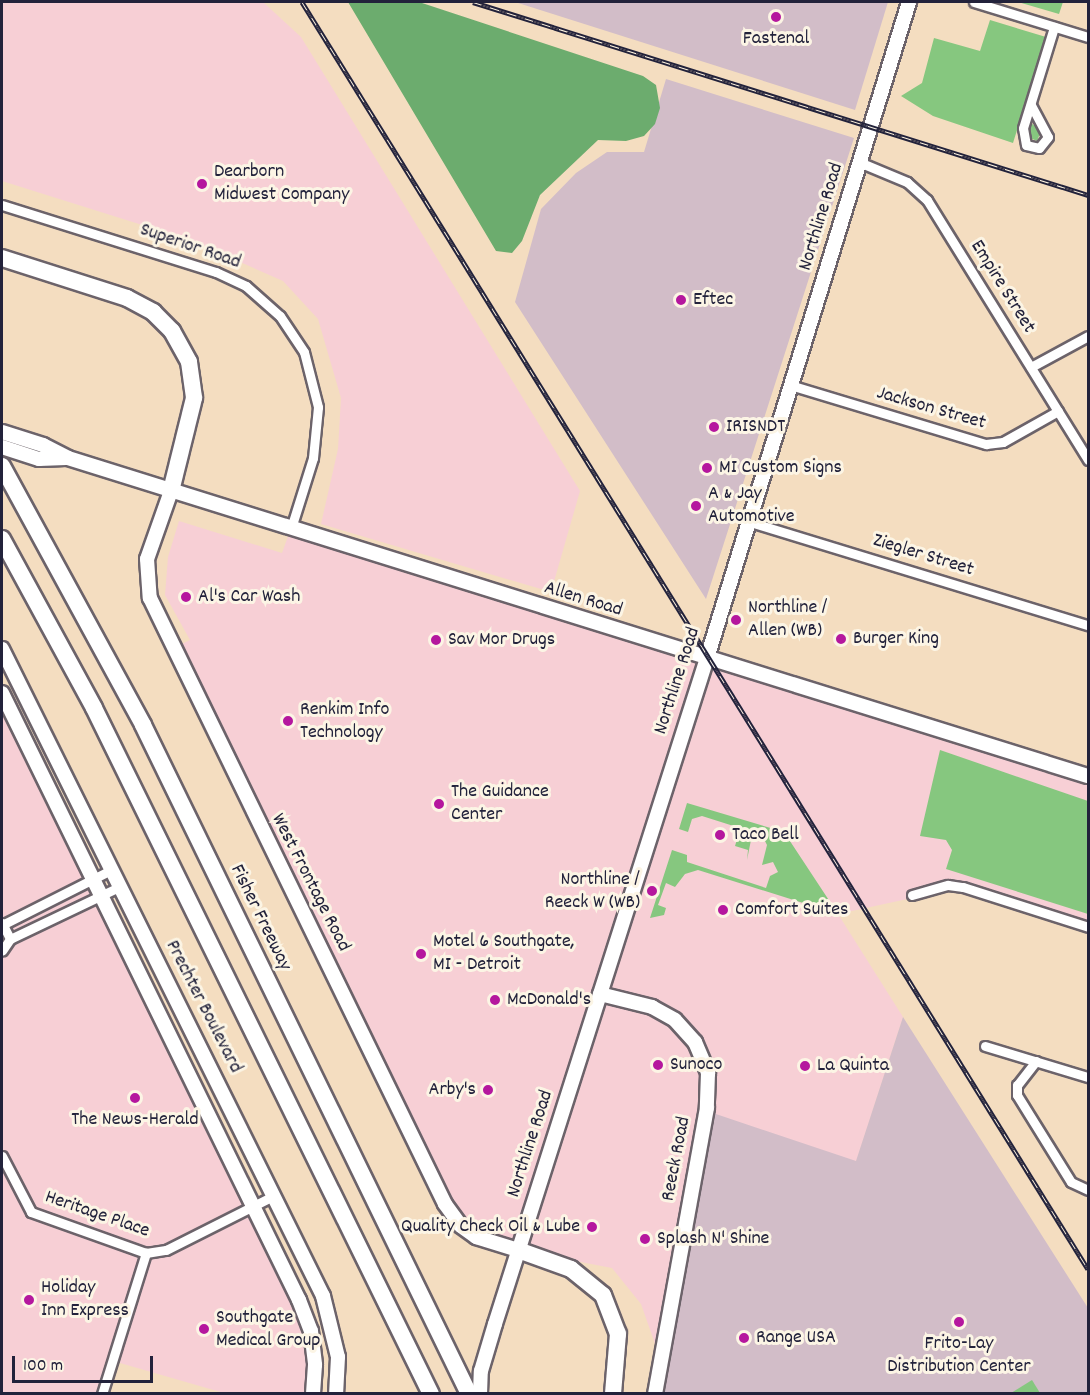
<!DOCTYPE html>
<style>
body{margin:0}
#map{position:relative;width:1090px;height:1395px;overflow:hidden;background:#f4ddc0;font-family:Dekko,sans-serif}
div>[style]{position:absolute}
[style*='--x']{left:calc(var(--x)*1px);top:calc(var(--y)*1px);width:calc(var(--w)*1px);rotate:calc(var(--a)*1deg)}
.built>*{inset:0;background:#f7cfd5}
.industrial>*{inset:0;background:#d2bdc8}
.green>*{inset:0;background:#86c77f}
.forest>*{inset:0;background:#6cac6e}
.roads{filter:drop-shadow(2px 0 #6c636a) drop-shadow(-2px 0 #6c636a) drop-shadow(0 2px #6c636a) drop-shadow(0 -2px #6c636a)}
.street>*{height:9px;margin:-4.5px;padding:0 4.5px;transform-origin:4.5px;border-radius:4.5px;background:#fff}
.secondary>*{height:14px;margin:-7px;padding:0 7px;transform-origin:7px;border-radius:7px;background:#fff}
.highway>*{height:16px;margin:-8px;padding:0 8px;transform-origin:8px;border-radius:8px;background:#fff}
.rail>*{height:5px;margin-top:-2.5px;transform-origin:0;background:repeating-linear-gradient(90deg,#fcf5e5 0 9px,#22223b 0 18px);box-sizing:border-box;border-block:2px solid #22223b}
.dots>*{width:16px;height:16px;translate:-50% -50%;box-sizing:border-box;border:3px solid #fcf5e5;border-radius:50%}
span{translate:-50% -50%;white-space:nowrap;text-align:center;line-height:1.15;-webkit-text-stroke:6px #fcf5e5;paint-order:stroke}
.poi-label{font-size:20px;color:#22223b}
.left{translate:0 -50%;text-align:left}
.right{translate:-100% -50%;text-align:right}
.street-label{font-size:20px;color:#22223b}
.frame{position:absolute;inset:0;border:3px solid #22223b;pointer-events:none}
.scale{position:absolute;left:12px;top:1356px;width:141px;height:27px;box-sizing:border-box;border:3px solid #22223b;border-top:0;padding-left:8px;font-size:18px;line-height:21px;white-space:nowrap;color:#22223b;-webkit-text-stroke:4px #fcf5e5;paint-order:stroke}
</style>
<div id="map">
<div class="built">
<i style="clip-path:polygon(2px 2px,263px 2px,301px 37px,580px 491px,551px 592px,321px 524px,338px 449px,341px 398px,318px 319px,283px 281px,190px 240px,2px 181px)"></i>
<i style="clip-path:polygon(179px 521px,282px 553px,291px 528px,1088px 776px,1088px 927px,963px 887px,838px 914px,903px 1017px,856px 1162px,660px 1358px,641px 1304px,612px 1268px,518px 1250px,461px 1226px,174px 648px,190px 640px,165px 595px,168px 557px)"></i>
<i style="clip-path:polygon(2px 693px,306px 1318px,313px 1393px,224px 1393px,113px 1361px,102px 1393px,2px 1393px)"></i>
</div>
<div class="industrial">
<i style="clip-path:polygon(515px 2px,888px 2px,855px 110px)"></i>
<i style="clip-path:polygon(666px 79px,854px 138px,706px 599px,515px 302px,541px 209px,576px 173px,607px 152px,644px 152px)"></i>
<i style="clip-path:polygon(903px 1017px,1088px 1308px,1088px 1393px,655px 1394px,707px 1111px,856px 1161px)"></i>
</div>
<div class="green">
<i style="clip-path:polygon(1018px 2px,1063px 2px,1059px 14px)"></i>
<i style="clip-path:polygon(990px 20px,1046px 37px,1013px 143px,933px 116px,901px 96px,922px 83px,934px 38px,980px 51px)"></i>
<i style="clip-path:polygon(1031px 123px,1041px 131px,1037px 141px,1028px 137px)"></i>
<i style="clip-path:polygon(940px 750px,1088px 801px,1088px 914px,946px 869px,952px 850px,946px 840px,920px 836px)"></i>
<i style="clip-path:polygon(687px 803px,784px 832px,838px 914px,698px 870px,685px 874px,675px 887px,666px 883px,658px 905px,666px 908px,664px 915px,650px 918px,672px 850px,687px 855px,687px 862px,766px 888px,770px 876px,778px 872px,773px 862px,762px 865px,767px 845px,762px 835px,702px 816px,692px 819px,688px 832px,679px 829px)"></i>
<i style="clip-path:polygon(738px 836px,751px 840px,747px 860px,748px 850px,735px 846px)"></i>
<i style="clip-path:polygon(1032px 1380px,1040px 1393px,1011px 1393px)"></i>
</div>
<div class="forest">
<i style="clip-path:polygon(348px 2px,419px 2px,643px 76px,656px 85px,660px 108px,655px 124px,644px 136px,626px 141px,598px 140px,540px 195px,522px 241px,512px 253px,496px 251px)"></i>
</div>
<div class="roads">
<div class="street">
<i style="--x:974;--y:2;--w:119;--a:17.1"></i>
<i style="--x:1031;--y:105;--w:36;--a:62"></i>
<i style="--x:1048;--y:137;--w:14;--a:129"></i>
<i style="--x:1039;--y:148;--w:13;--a:-167"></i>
<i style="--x:1026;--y:145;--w:17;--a:-100"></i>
<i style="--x:1023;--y:128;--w:106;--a:-72.9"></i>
<i style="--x:859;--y:162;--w:52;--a:22.6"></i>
<i style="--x:907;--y:182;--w:27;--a:42"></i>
<i style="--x:927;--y:200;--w:306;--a:58.2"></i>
<i style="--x:2;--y:205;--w:224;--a:17.4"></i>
<i style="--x:216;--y:272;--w:33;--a:25"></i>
<i style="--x:246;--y:286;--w:45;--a:41.4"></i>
<i style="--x:280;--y:316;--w:43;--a:56.3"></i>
<i style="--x:304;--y:352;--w:57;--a:75.7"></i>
<i style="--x:318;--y:407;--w:51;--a:95.6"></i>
<i style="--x:313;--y:458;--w:73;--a:107.4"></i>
<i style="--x:1031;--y:367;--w:65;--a:-28.5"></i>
<i style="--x:790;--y:385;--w:205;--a:16.8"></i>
<i style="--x:986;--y:444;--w:17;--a:-7"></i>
<i style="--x:1003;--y:442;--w:63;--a:-29.4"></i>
<i style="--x:747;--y:521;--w:357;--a:17"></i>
<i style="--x:912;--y:895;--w:37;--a:-16"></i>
<i style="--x:948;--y:885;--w:15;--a:8"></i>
<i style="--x:963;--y:887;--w:131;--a:17.7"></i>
<i style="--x:2;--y:923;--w:18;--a:63"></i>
<i style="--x:10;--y:939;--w:14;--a:124"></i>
<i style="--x:4;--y:924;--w:122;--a:-26.8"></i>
<i style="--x:10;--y:939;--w:123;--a:-25.5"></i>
<i style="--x:985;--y:1046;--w:108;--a:16.8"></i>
<i style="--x:1036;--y:1061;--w:31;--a:128"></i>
<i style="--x:1017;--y:1085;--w:10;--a:90"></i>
<i style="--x:1017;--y:1095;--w:102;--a:58.2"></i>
<i style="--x:1071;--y:1182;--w:19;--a:25"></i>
<i style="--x:2;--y:1156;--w:63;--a:62.6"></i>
<i style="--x:31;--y:1212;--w:122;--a:19.6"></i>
<i style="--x:146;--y:1253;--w:20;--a:-9"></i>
<i style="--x:166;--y:1250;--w:120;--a:-26.8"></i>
<i style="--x:102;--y:1394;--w:148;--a:-72.7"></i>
</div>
<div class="secondary">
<i style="--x:2;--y:432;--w:43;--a:17.6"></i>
<i style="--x:43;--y:445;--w:28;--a:27"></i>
<i style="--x:68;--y:458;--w:1068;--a:17.32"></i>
<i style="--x:2;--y:447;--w:39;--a:18"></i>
<i style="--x:39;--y:459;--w:27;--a:-2"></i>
<i style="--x:171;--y:491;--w:72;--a:109.4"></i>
<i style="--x:147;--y:559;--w:39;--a:86"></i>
<i style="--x:150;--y:598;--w:674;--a:64.04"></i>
<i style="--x:445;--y:1204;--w:27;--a:54"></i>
<i style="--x:461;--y:1226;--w:19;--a:36"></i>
<i style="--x:476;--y:1237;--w:44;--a:17.2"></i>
<i style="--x:2;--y:649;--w:722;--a:63.61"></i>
<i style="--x:323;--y:1296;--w:63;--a:76.2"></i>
<i style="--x:338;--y:1357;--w:37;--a:93"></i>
<i style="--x:2;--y:693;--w:676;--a:63.93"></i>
<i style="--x:299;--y:1300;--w:33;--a:69"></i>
<i style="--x:311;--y:1331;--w:34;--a:83"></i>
<i style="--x:315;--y:1365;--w:29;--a:94"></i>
<i style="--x:600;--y:994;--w:54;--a:14"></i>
<i style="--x:652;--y:1007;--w:26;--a:29"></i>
<i style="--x:675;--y:1020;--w:30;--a:48"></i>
<i style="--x:695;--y:1042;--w:34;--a:67"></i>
<i style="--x:708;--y:1073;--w:35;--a:92"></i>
<i style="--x:707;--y:1108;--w:291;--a:100.3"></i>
<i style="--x:480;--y:1394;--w:23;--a:-88"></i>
<i style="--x:481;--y:1371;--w:49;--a:-73.4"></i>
<i style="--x:495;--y:1324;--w:699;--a:-72.34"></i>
<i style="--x:707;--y:658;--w:686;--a:-72.88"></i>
</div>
<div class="highway">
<i style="--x:2;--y:258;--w:131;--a:17.7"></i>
<i style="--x:127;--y:298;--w:30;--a:28"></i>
<i style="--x:153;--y:312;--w:27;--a:45"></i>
<i style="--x:172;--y:331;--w:35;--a:61"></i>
<i style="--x:189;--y:362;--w:36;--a:82"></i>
<i style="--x:194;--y:398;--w:96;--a:103.9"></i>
<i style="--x:2;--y:466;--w:295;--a:61.4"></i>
<i style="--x:143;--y:725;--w:744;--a:64.02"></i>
<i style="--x:2;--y:539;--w:192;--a:61.4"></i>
<i style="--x:94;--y:708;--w:764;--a:63.84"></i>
<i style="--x:518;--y:1250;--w:56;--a:19.7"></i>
<i style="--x:571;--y:1269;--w:41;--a:39.1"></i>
<i style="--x:603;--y:1295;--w:42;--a:69"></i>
<i style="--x:618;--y:1334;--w:60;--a:94.8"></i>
</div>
</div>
<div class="rail">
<i style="--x:302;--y:2;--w:1491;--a:58.19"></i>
<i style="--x:473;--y:2;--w:645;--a:17.42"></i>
</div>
<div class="dots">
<i style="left:776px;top:17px;background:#b5179e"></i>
<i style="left:202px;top:184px;background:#b5179e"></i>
<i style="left:681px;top:300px;background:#b5179e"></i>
<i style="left:714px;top:427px;background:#b5179e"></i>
<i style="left:707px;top:468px;background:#b5179e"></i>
<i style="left:696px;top:506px;background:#b5179e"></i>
<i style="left:186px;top:597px;background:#b5179e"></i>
<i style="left:736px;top:620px;background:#b5179e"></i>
<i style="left:841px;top:639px;background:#b5179e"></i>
<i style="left:436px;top:640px;background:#b5179e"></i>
<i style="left:288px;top:721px;background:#b5179e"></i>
<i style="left:439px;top:804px;background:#b5179e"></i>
<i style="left:720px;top:835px;background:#b5179e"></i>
<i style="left:652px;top:891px;background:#b5179e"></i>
<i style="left:723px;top:910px;background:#b5179e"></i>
<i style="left:421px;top:954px;background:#b5179e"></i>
<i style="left:495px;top:1000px;background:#b5179e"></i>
<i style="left:658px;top:1065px;background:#b5179e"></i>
<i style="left:805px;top:1066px;background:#b5179e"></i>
<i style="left:488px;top:1090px;background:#b5179e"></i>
<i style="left:135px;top:1098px;background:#b5179e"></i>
<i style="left:592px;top:1227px;background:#b5179e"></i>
<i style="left:645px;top:1239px;background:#b5179e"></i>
<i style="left:29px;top:1300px;background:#b5179e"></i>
<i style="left:959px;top:1322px;background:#b5179e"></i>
<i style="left:204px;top:1329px;background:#b5179e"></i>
<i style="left:744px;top:1338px;background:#b5179e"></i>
</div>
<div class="poi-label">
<span style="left:776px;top:39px">Fastenal</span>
<span class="left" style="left:214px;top:184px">Dearborn<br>Midwest Company</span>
<span class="left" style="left:693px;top:300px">Eftec</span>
<span class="left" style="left:726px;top:427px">IRISNDT</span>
<span class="left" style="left:719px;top:468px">MI Custom Signs</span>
<span class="left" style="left:708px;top:506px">A &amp; Jay<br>Automotive</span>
<span class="left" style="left:198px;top:597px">Al's Car Wash</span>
<span class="left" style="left:748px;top:620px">Northline /<br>Allen (WB)</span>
<span class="left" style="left:853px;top:639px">Burger King</span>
<span class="left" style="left:448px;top:640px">Sav Mor Drugs</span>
<span class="left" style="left:300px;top:722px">Renkim Info<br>Technology</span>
<span class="left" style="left:451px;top:804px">The Guidance<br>Center</span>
<span class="left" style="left:732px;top:835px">Taco Bell</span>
<span class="right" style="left:640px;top:892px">Northline /<br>Reeck W (WB)</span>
<span class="left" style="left:735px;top:910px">Comfort Suites</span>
<span class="left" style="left:433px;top:954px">Motel 6 Southgate,<br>MI - Detroit</span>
<span class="left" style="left:507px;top:1000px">McDonald's</span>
<span class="left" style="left:670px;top:1065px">Sunoco</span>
<span class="left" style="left:817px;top:1066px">La Quinta</span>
<span class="right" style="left:476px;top:1090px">Arby's</span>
<span style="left:135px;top:1120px">The News-Herald</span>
<span class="right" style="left:580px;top:1227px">Quality Check Oil &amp; Lube</span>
<span class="left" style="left:657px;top:1239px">Splash N' Shine</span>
<span class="left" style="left:41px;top:1300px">Holiday<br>Inn Express</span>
<span class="left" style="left:216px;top:1330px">Southgate<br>Medical Group</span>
<span class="left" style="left:756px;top:1338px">Range USA</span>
<span style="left:959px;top:1356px">Frito-Lay<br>Distribution Center</span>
</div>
<div class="street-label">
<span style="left:822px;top:217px;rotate:-73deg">Northline Road</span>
<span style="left:190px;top:247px;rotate:19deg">Superior Road</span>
<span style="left:1002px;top:287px;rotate:58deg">Empire Street</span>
<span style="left:931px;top:409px;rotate:16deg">Jackson Street</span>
<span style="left:923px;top:556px;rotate:17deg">Ziegler Street</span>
<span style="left:583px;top:600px;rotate:17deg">Allen Road</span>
<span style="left:678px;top:681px;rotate:-72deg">Northline Road</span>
<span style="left:310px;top:883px;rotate:63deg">West Frontage Road</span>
<span style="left:260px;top:918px;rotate:64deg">Fisher Freeway</span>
<span style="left:203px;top:1007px;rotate:63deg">Prechter Boulevard</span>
<span style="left:531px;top:1144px;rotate:-72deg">Northline Road</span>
<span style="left:677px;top:1159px;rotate:-79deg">Reeck Road</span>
<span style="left:97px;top:1215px;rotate:19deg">Heritage Place</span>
</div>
<div class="frame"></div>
<div class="scale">100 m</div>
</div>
